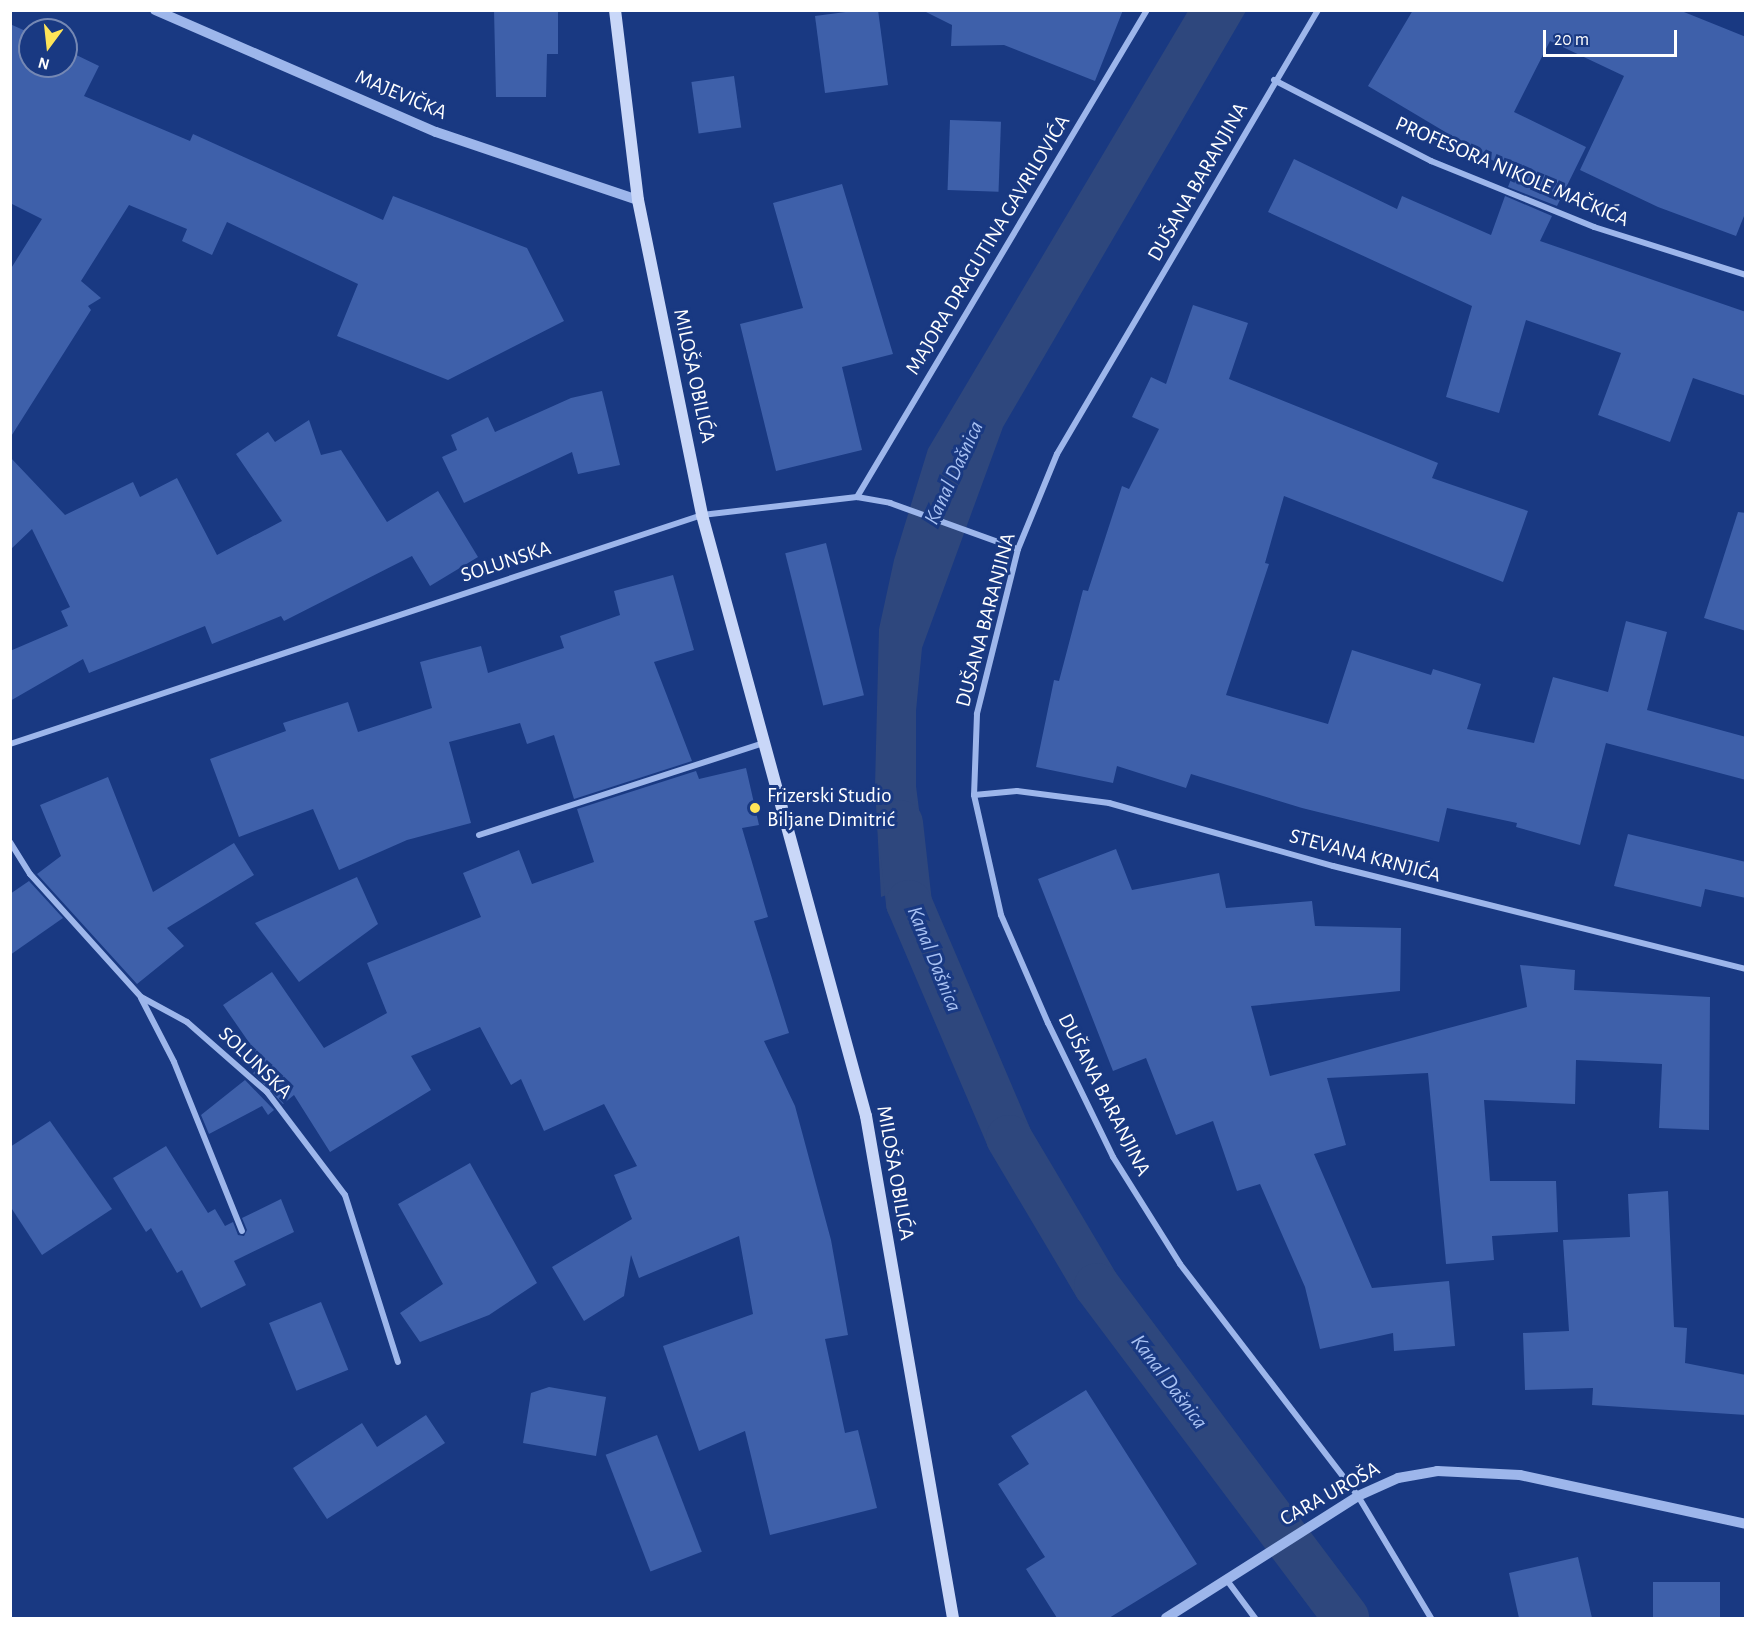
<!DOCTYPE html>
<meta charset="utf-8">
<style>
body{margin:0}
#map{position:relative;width:1756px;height:1629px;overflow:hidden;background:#193982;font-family:"Alegreya Sans",sans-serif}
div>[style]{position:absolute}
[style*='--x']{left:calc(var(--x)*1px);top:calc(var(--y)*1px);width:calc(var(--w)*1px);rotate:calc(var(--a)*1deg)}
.water>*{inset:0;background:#2e477d}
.canal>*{height:46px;margin:-23px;padding:0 23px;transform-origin:23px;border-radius:23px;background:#2e477d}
.building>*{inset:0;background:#3e60aa;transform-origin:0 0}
.minor>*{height:6px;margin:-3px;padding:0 3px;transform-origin:3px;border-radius:3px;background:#9db6eb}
.tertiary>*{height:10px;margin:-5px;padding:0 5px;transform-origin:5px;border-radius:5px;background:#9db6eb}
.secondary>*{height:12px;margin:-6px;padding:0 6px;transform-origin:6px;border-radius:6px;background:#c9d7f8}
.dots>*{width:16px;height:16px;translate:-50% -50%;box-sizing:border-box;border:3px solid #193982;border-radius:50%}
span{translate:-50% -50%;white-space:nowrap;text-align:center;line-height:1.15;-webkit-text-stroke:6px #193982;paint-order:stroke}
.street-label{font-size:21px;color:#fff}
.poi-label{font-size:21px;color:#fff}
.left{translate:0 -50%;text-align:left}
.water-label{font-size:22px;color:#a8c1f3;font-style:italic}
.frame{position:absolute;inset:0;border:12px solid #fff;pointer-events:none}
.north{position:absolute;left:18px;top:18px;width:60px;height:60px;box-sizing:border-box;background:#193982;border:2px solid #7588b4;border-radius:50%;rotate:195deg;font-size:16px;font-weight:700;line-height:24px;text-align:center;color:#fff}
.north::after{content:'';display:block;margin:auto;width:21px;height:27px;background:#fee458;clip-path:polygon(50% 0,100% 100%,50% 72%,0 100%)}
.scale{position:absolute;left:1543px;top:30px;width:134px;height:27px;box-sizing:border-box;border:3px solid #fff;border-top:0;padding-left:8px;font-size:18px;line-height:21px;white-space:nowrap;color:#fff;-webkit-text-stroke:4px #193982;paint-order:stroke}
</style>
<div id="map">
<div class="water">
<i style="clip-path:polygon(1188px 11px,1246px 11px,1003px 427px,922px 648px,916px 711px,916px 786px,928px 880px,881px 897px,875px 786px,879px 629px,894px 560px,928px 449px)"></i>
</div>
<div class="canal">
<i style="--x:900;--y:823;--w:81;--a:83.6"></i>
<i style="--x:909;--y:903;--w:255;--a:66.9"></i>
<i style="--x:1009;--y:1138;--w:172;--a:59.3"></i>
<i style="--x:1097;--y:1286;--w:415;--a:53.1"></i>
</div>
<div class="building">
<i style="clip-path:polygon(494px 10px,558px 10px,558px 54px,547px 54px,546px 97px,496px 97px)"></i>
<i style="clip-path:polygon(861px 10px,878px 10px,888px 85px,825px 93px,815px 16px)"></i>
<i style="clip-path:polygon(922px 10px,1123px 10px,1095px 81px,1004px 45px,951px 46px,952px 25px)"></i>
<i style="clip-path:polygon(1413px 10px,1679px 10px,1746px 37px,1746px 211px,1736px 236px,1658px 207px,1580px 170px,1624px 76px,1550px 41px,1514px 112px,1586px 147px,1557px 206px,1508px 187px,1514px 171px,1450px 139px,1452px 136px,1368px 86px)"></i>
<i style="clip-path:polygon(10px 24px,30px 33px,30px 66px,66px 66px,66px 50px,99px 66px,84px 96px,190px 141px,193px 134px,383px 220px,393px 196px,527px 248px,564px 321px,448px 380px,337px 336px,358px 284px,227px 222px,212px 255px,182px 241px,187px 229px,129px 205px,81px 281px,101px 298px,88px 306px,91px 310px,10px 438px,10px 270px,42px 219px,10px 203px)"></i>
<i style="left:734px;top:76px;width:52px;height:43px;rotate:82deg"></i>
<i style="left:950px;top:120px;width:51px;height:70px;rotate:2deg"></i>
<i style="clip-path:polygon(1294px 159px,1397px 209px,1402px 196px,1491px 235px,1505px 196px,1552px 216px,1540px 241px,1746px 312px,1746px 396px,1693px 378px,1670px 442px,1598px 415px,1621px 353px,1526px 320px,1499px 413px,1446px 397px,1472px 306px,1268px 212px)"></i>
<i style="clip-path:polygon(842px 184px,893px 354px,842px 367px,862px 450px,776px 471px,740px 324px,803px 308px,773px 203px)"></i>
<i style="clip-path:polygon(1193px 305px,1248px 323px,1229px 379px,1438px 463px,1432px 478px,1528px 511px,1503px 582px,1284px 496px,1265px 563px,1269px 564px,1226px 695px,1328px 724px,1352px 650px,1431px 675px,1433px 669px,1481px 684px,1467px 729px,1534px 743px,1553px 677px,1608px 692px,1626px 621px,1667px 632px,1647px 710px,1746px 737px,1746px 780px,1606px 743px,1580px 845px,1516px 827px,1517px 823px,1447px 808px,1439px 842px,1302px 808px,1191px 774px,1186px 788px,1117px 766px,1113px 783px,1036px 767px,1054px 680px,1059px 681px,1083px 590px,1088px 591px,1122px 486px,1129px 489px,1159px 429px,1132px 417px,1151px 377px,1166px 384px)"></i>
<i style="clip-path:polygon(602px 391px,620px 465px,578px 474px,572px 452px,464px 503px,442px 457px,457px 450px,451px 435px,488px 417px,495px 432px,571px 398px)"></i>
<i style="clip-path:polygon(309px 420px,321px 455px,341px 450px,387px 522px,438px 491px,478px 557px,430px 586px,412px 556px,284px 621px,281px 616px,212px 644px,205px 626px,89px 673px,83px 659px,10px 701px,10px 651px,68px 626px,61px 611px,70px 607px,32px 529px,10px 550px,10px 457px,65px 515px,133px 482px,140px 497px,177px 478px,217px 555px,282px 521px,236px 454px,268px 432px,275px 442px)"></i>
<i style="clip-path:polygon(1738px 512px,1746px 513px,1746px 631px,1704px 618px)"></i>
<i style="left:826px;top:543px;width:157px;height:42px;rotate:76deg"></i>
<i style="clip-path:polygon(673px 575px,694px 650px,654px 662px,692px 761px,574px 799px,554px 735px,527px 744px,520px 723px,449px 742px,471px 823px,407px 840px,339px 870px,313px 809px,239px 837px,210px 759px,286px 731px,283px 723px,348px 702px,358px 732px,432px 708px,420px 662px,481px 646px,488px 673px,564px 648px,560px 636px,620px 615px,614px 591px)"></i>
<i style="clip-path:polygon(746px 768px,759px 825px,742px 828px,768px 917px,754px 921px,789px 1033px,764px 1041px,795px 1106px,831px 1240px,848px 1335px,825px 1339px,845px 1433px,858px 1430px,877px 1508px,770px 1535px,745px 1431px,699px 1451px,663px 1346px,753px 1314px,739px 1236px,639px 1278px,631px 1255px,624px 1296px,584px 1321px,552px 1267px,632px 1219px,614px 1175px,637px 1166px,604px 1104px,544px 1131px,521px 1079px,511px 1085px,480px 1027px,411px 1056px,431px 1090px,330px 1152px,294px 1095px,283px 1104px,253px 1073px,264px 1064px,223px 1005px,272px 972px,324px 1048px,387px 1013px,367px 963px,481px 917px,463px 873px,519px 850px,532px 884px,594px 862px,577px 809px,696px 771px,699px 779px)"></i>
<i style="clip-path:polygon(108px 777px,153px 892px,234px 843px,254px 875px,167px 928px,184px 946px,137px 984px,37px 874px,61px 856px,40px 805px)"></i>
<i style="clip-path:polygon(1628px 834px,1746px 862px,1746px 898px,1705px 889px,1701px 907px,1614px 886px)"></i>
<i style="clip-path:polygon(1116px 849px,1132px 890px,1219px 873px,1226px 908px,1312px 901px,1315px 926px,1401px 928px,1400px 991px,1251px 1006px,1270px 1076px,1527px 1007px,1520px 965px,1575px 970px,1574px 990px,1710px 997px,1709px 1130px,1659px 1128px,1662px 1064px,1576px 1060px,1575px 1104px,1484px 1100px,1490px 1181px,1556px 1181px,1558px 1232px,1492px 1236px,1494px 1260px,1446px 1264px,1428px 1073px,1327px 1078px,1346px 1145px,1314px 1154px,1372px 1288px,1449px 1281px,1455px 1346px,1394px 1351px,1393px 1333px,1320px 1349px,1305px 1287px,1260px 1184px,1237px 1191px,1213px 1121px,1176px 1135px,1146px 1058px,1113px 1071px,1038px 879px)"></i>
<i style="clip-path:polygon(357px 877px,378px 924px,299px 982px,255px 923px)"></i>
<i style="clip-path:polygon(29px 881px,63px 918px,10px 955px,10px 894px)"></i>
<i style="clip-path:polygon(245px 1080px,274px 1110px,268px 1115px,262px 1106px,209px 1134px,201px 1115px)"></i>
<i style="clip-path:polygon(50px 1121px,112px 1209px,42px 1255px,10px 1206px,10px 1147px)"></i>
<i style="clip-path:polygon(166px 1146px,208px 1213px,215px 1209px,225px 1226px,233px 1222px,238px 1235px,244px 1236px,247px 1230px,242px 1218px,281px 1199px,294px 1232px,234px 1261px,246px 1285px,201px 1308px,182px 1270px,177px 1273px,151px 1228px,146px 1232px,113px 1178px)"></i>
<i style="clip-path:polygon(470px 1163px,537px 1283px,489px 1315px,420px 1342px,400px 1313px,443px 1284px,398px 1204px)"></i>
<i style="clip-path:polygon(1668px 1191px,1674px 1327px,1687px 1328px,1685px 1363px,1746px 1375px,1746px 1415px,1592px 1405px,1593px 1388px,1525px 1390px,1523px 1333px,1569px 1331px,1563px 1240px,1630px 1237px,1628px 1194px)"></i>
<i style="left:321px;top:1302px;width:73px;height:56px;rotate:68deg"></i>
<i style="clip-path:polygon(549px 1387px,606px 1397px,596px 1456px,523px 1443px,531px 1393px)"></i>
<i style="clip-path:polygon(1086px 1390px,1197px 1564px,1109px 1618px,1057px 1618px,1026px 1569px,1045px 1557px,998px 1484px,1029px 1464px,1011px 1436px)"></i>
<i style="clip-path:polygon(426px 1415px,445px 1443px,327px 1519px,293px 1468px,362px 1423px,377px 1447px)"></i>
<i style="left:657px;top:1435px;width:125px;height:55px;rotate:69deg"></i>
<i style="clip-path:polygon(1578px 1557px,1592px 1618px,1519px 1618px,1509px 1573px)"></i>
<i style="left:1720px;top:1582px;width:36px;height:67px;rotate:90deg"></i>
</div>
<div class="minor">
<i style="--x:1318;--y:10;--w:515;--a:120.45"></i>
<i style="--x:1057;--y:454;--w:103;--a:112.3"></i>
<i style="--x:1018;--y:549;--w:170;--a:104"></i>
<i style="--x:977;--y:714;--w:81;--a:92.1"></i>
<i style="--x:974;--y:795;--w:123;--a:77.3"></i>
<i style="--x:1001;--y:915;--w:118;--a:66.5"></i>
<i style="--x:1048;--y:1023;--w:149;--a:64.1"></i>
<i style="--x:1113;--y:1157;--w:126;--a:57.9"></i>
<i style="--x:1180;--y:1264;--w:292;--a:52.5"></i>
<i style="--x:1358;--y:1496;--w:142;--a:59.1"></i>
<i style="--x:1274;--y:80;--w:177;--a:27.3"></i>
<i style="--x:1431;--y:161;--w:176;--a:22"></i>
<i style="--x:1594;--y:227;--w:159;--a:17.5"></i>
<i style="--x:857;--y:497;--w:567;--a:-59.23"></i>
<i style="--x:10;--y:744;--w:729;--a:-18.31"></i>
<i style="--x:702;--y:515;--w:156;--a:-6.6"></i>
<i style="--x:857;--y:497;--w:34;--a:10"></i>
<i style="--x:890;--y:503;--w:136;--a:19.8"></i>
<i style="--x:974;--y:795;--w:43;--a:-5.3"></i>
<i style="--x:1017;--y:791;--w:93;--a:7.4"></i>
<i style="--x:1109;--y:803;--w:233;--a:15.7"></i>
<i style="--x:1333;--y:866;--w:426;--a:14"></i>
<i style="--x:479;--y:835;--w:299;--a:-17.9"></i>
<i style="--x:10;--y:842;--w:38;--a:58"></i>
<i style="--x:30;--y:874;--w:166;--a:47.9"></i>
<i style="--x:141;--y:997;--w:52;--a:28.5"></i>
<i style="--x:187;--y:1022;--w:106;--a:41.2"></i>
<i style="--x:267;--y:1092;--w:129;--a:52.9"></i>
<i style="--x:345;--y:1195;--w:175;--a:72.4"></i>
<i style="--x:141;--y:998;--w:72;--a:62.7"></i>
<i style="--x:174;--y:1062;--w:182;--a:68.1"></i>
<i style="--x:1226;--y:1579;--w:49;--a:53.4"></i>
</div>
<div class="tertiary">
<i style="--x:155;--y:10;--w:306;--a:23.5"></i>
<i style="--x:436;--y:132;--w:213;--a:18.6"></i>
<i style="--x:1166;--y:1618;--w:227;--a:-32.4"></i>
<i style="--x:1358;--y:1496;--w:44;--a:-24.2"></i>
<i style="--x:1398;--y:1478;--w:40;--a:-10"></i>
<i style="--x:1437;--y:1471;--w:83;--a:2.8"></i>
<i style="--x:1520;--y:1475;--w:231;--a:12.2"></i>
</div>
<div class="secondary">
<i style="--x:615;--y:10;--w:191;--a:83.1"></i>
<i style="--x:638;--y:200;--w:321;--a:78.5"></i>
<i style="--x:702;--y:515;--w:623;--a:74.74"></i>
<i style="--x:866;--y:1116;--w:509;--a:80.17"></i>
</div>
<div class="dots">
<i style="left:755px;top:808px;background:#fee458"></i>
</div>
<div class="street-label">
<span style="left:401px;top:95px;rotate:23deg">MAJEVIČKA</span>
<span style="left:1512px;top:172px;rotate:23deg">PROFESORA NIKOLE MAČKIĆA</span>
<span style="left:1198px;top:182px;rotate:-60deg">DUŠANA BARANJINA</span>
<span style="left:988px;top:245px;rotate:-59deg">MAJORA DRAGUTINA GAVRILOVIĆA</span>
<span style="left:694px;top:376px;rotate:78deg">MILOŠA OBILIĆA</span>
<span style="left:506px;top:562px;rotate:-18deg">SOLUNSKA</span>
<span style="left:986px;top:620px;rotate:-75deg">DUŠANA BARANJINA</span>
<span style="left:1365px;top:856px;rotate:15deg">STEVANA KRNJIĆA</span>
<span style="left:255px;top:1063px;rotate:44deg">SOLUNSKA</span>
<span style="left:1104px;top:1095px;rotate:63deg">DUŠANA BARANJINA</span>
<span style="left:895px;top:1173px;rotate:80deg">MILOŠA OBILIĆA</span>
<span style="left:1330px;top:1494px;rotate:-29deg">CARA UROŠA</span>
</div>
<div class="poi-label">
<span class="left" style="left:767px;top:808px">Frizerski Studio<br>Biljane Dimitrić</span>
</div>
<div class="water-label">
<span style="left:954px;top:473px;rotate:-65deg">Kanal Dašnica</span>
<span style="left:934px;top:959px;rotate:68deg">Kanal Dašnica</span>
<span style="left:1169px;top:1382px;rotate:53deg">Kanal Dašnica</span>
</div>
<div class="frame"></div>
<div class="north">N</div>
<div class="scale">20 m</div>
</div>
